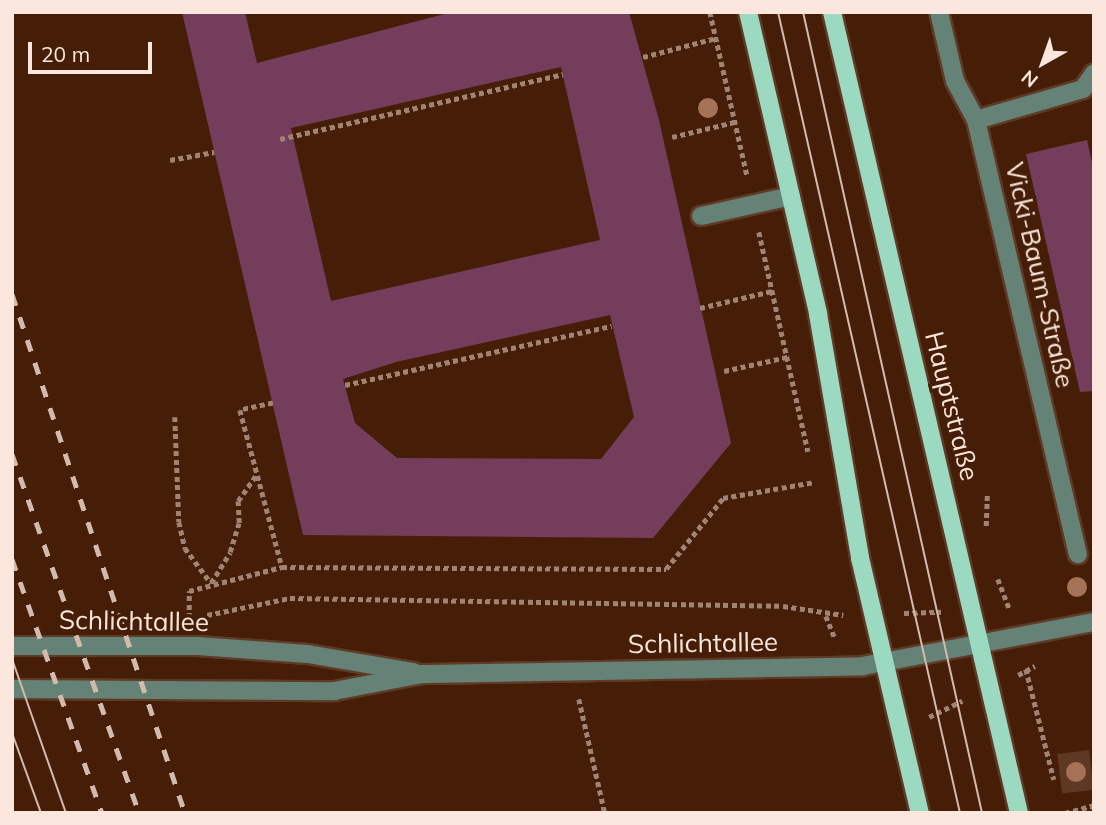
<!DOCTYPE html>
<meta charset="utf-8">
<style>
body{margin:0}
#map{position:relative;width:1106px;height:825px;overflow:hidden;background:#461e08;font-family:Mulish,sans-serif}
div>[style]{position:absolute}
[style*='--x']{left:calc(var(--x)*1px);top:calc(var(--y)*1px);width:calc(var(--w)*1px);rotate:calc(var(--a)*1deg)}
.green>*{inset:0;background:#5f3824;transform-origin:0 0}
.building>*{inset:0;background:#733d5b}
.path>*{height:4.5px;margin-top:-2.25px;transform-origin:0;background:repeating-linear-gradient(90deg,#a18373 0 5px,transparent 0 8.5px)}
.roads{filter:drop-shadow(2px 0 #5f3a26) drop-shadow(-2px 0 #5f3a26) drop-shadow(0 2px #5f3a26) drop-shadow(0 -2px #5f3a26)}
.minor>*{height:18px;margin:-9px;padding:0 9px;transform-origin:9px;border-radius:9px;background:#658276}
.major>*{height:18px;margin:-9px;padding:0 9px;transform-origin:9px;border-radius:9px;background:#9bdac0}
.tram>*{height:2px;margin:-1px;padding:0 1px;transform-origin:1px;border-radius:1px;background:#d3baad}
.rail>*{height:5px;margin-top:-2.5px;transform-origin:0;background:repeating-linear-gradient(90deg,#d3baad 0 12px,transparent 0 24px)}
.trees>*{width:20px;height:20px;margin:-10px;border-radius:50%;background:#a57157}
span{translate:-50% -50%;white-space:nowrap;text-align:center;line-height:1.15;-webkit-text-stroke:7px #461e08;paint-order:stroke}
.street-label{font-size:26px;color:#fbe7dd}
.frame{position:absolute;inset:0;border:14px solid #fbe7dd;pointer-events:none}
.north{position:absolute;left:1008px;top:28px;width:70px;height:70px;-webkit-text-stroke:5px #461e08;paint-order:stroke;rotate:220deg;font-size:19px;font-weight:700;line-height:28px;text-align:center;color:#fbe7dd}
.north::after{content:'';display:block;margin:auto;width:24px;height:32px;background:#fbe7dd;clip-path:polygon(50% 0,100% 100%,50% 72%,0 100%)}
.scale{position:absolute;left:28px;top:42px;width:124px;height:32px;box-sizing:border-box;border:4px solid #fbe7dd;border-top:0;padding-left:9px;font-size:21px;line-height:24px;white-space:nowrap;color:#fbe7dd;-webkit-text-stroke:5px #461e08;paint-order:stroke}
</style>
<div id="map">
<div class="green">
<i style="left:1089px;top:750px;width:40px;height:32px;rotate:83deg"></i>
</div>
<div class="building">
<i style="clip-path:polygon(evenodd,182px 12px,245px 12px,257px 63px,452px 12px,629px 12px,659px 120px,731px 443px,653px 538px,303px 535px,182px 12px,561px 67px,600px 240px,331px 301px,291px 128px,561px 67px,182px 12px,610px 315px,634px 417px,601px 459px,397px 458px,355px 423px,343px 379px,396px 362px,610px 315px)"></i>
<i style="clip-path:polygon(1087px 140px,1094px 171px,1094px 391px,1080px 392px,1026px 154px)"></i>
</div>
<div class="path">
<i style="--x:710;--y:12;--w:167;--a:77.2"></i>
<i style="--x:643;--y:57;--w:75;--a:-14.6"></i>
<i style="--x:672;--y:137;--w:65;--a:-13.4"></i>
<i style="--x:280;--y:139;--w:290;--a:-12.9"></i>
<i style="--x:170;--y:160;--w:45;--a:-10.3"></i>
<i style="--x:759;--y:232;--w:225;--a:77.4"></i>
<i style="--x:700;--y:308;--w:74;--a:-13.3"></i>
<i style="--x:724;--y:371;--w:65;--a:-12.5"></i>
<i style="--x:345;--y:385;--w:273;--a:-12.5"></i>
<i style="--x:273;--y:403;--w:34;--a:168"></i>
<i style="--x:240;--y:410;--w:163;--a:75"></i>
<i style="--x:175;--y:417;--w:105;--a:87.8"></i>
<i style="--x:179;--y:522;--w:27;--a:77"></i>
<i style="--x:185;--y:548;--w:44;--a:53.4"></i>
<i style="--x:211;--y:583;--w:36;--a:-58"></i>
<i style="--x:230;--y:552;--w:30;--a:-73"></i>
<i style="--x:239;--y:523;--w:22;--a:-93"></i>
<i style="--x:238;--y:501;--w:32;--a:-55"></i>
<i style="--x:986;--y:526;--w:32;--a:-88"></i>
<i style="--x:998;--y:579;--w:33;--a:69"></i>
<i style="--x:904;--y:613;--w:37;--a:-2"></i>
<i style="--x:207;--y:615;--w:85;--a:-11.6"></i>
<i style="--x:290;--y:598;--w:493;--a:0.9"></i>
<i style="--x:783;--y:606;--w:61;--a:8.5"></i>
<i style="--x:826;--y:616;--w:24;--a:68"></i>
<i style="--x:189;--y:618;--w:27;--a:-90"></i>
<i style="--x:189;--y:591;--w:96;--a:-14.5"></i>
<i style="--x:282;--y:567;--w:384;--a:0.3"></i>
<i style="--x:666;--y:569;--w:91;--a:-51.2"></i>
<i style="--x:723;--y:498;--w:93;--a:-9.9"></i>
<i style="--x:1026;--y:669;--w:114;--a:75.8"></i>
<i style="--x:1018;--y:675;--w:19;--a:-28"></i>
<i style="--x:579;--y:699;--w:117;--a:77.2"></i>
<i style="--x:929;--y:717;--w:37;--a:-26"></i>
<i style="--x:1065;--y:813;--w:30;--a:-15"></i>
</div>
<div class="roads">
<div class="minor">
<i style="--x:939;--y:12;--w:71;--a:76.9"></i>
<i style="--x:955;--y:81;--w:44;--a:61.7"></i>
<i style="--x:976;--y:120;--w:446;--a:76.8"></i>
<i style="--x:976;--y:120;--w:111;--a:-16.2"></i>
<i style="--x:1083;--y:89;--w:19;--a:-55"></i>
<i style="--x:701;--y:216;--w:92;--a:-12.5"></i>
<i style="--x:12;--y:646;--w:186;--a:0"></i>
<i style="--x:198;--y:646;--w:110;--a:4.2"></i>
<i style="--x:308;--y:654;--w:107;--a:9.7"></i>
<i style="--x:12;--y:689;--w:322;--a:0.4"></i>
<i style="--x:334;--y:691;--w:90;--a:-10.9"></i>
<i style="--x:422;--y:674;--w:441;--a:-1"></i>
<i style="--x:863;--y:666;--w:235;--a:-10.8"></i>
</div>
<div class="major">
<i style="--x:748;--y:12;--w:310;--a:76.9"></i>
<i style="--x:818;--y:314;--w:248;--a:80.2"></i>
<i style="--x:860;--y:558;--w:262;--a:76.8"></i>
<i style="--x:832;--y:12;--w:823;--a:76.86"></i>
</div>
</div>
<div class="tram">
<i style="--x:778;--y:12;--w:821;--a:77.2"></i>
<i style="--x:803;--y:12;--w:821;--a:77.4"></i>
<i style="--x:12;--y:659;--w:163;--a:70.7"></i>
<i style="--x:12;--y:733;--w:85;--a:70.1"></i>
</div>
<div class="rail">
<i style="--x:12;--y:294;--w:547;--a:71.57"></i>
<i style="--x:12;--y:454;--w:381;--a:70.5"></i>
<i style="--x:12;--y:559;--w:269;--a:70.5"></i>
</div>
<div class="trees">
<i style="left:708px;top:108px"></i>
<i style="left:1077px;top:587px"></i>
<i style="left:1076px;top:772px"></i>
</div>
<div class="street-label">
<span style="left:1040px;top:275px;rotate:77deg">Vicki-Baum-Straße</span>
<span style="left:952px;top:406px;rotate:76deg">Hauptstraße</span>
<span style="left:134px;top:621px;rotate:1deg">Schlichtallee</span>
<span style="left:703px;top:643px;rotate:-1deg">Schlichtallee</span>
</div>
<div class="frame"></div>
<div class="north">N</div>
<div class="scale">20 m</div>
</div>
